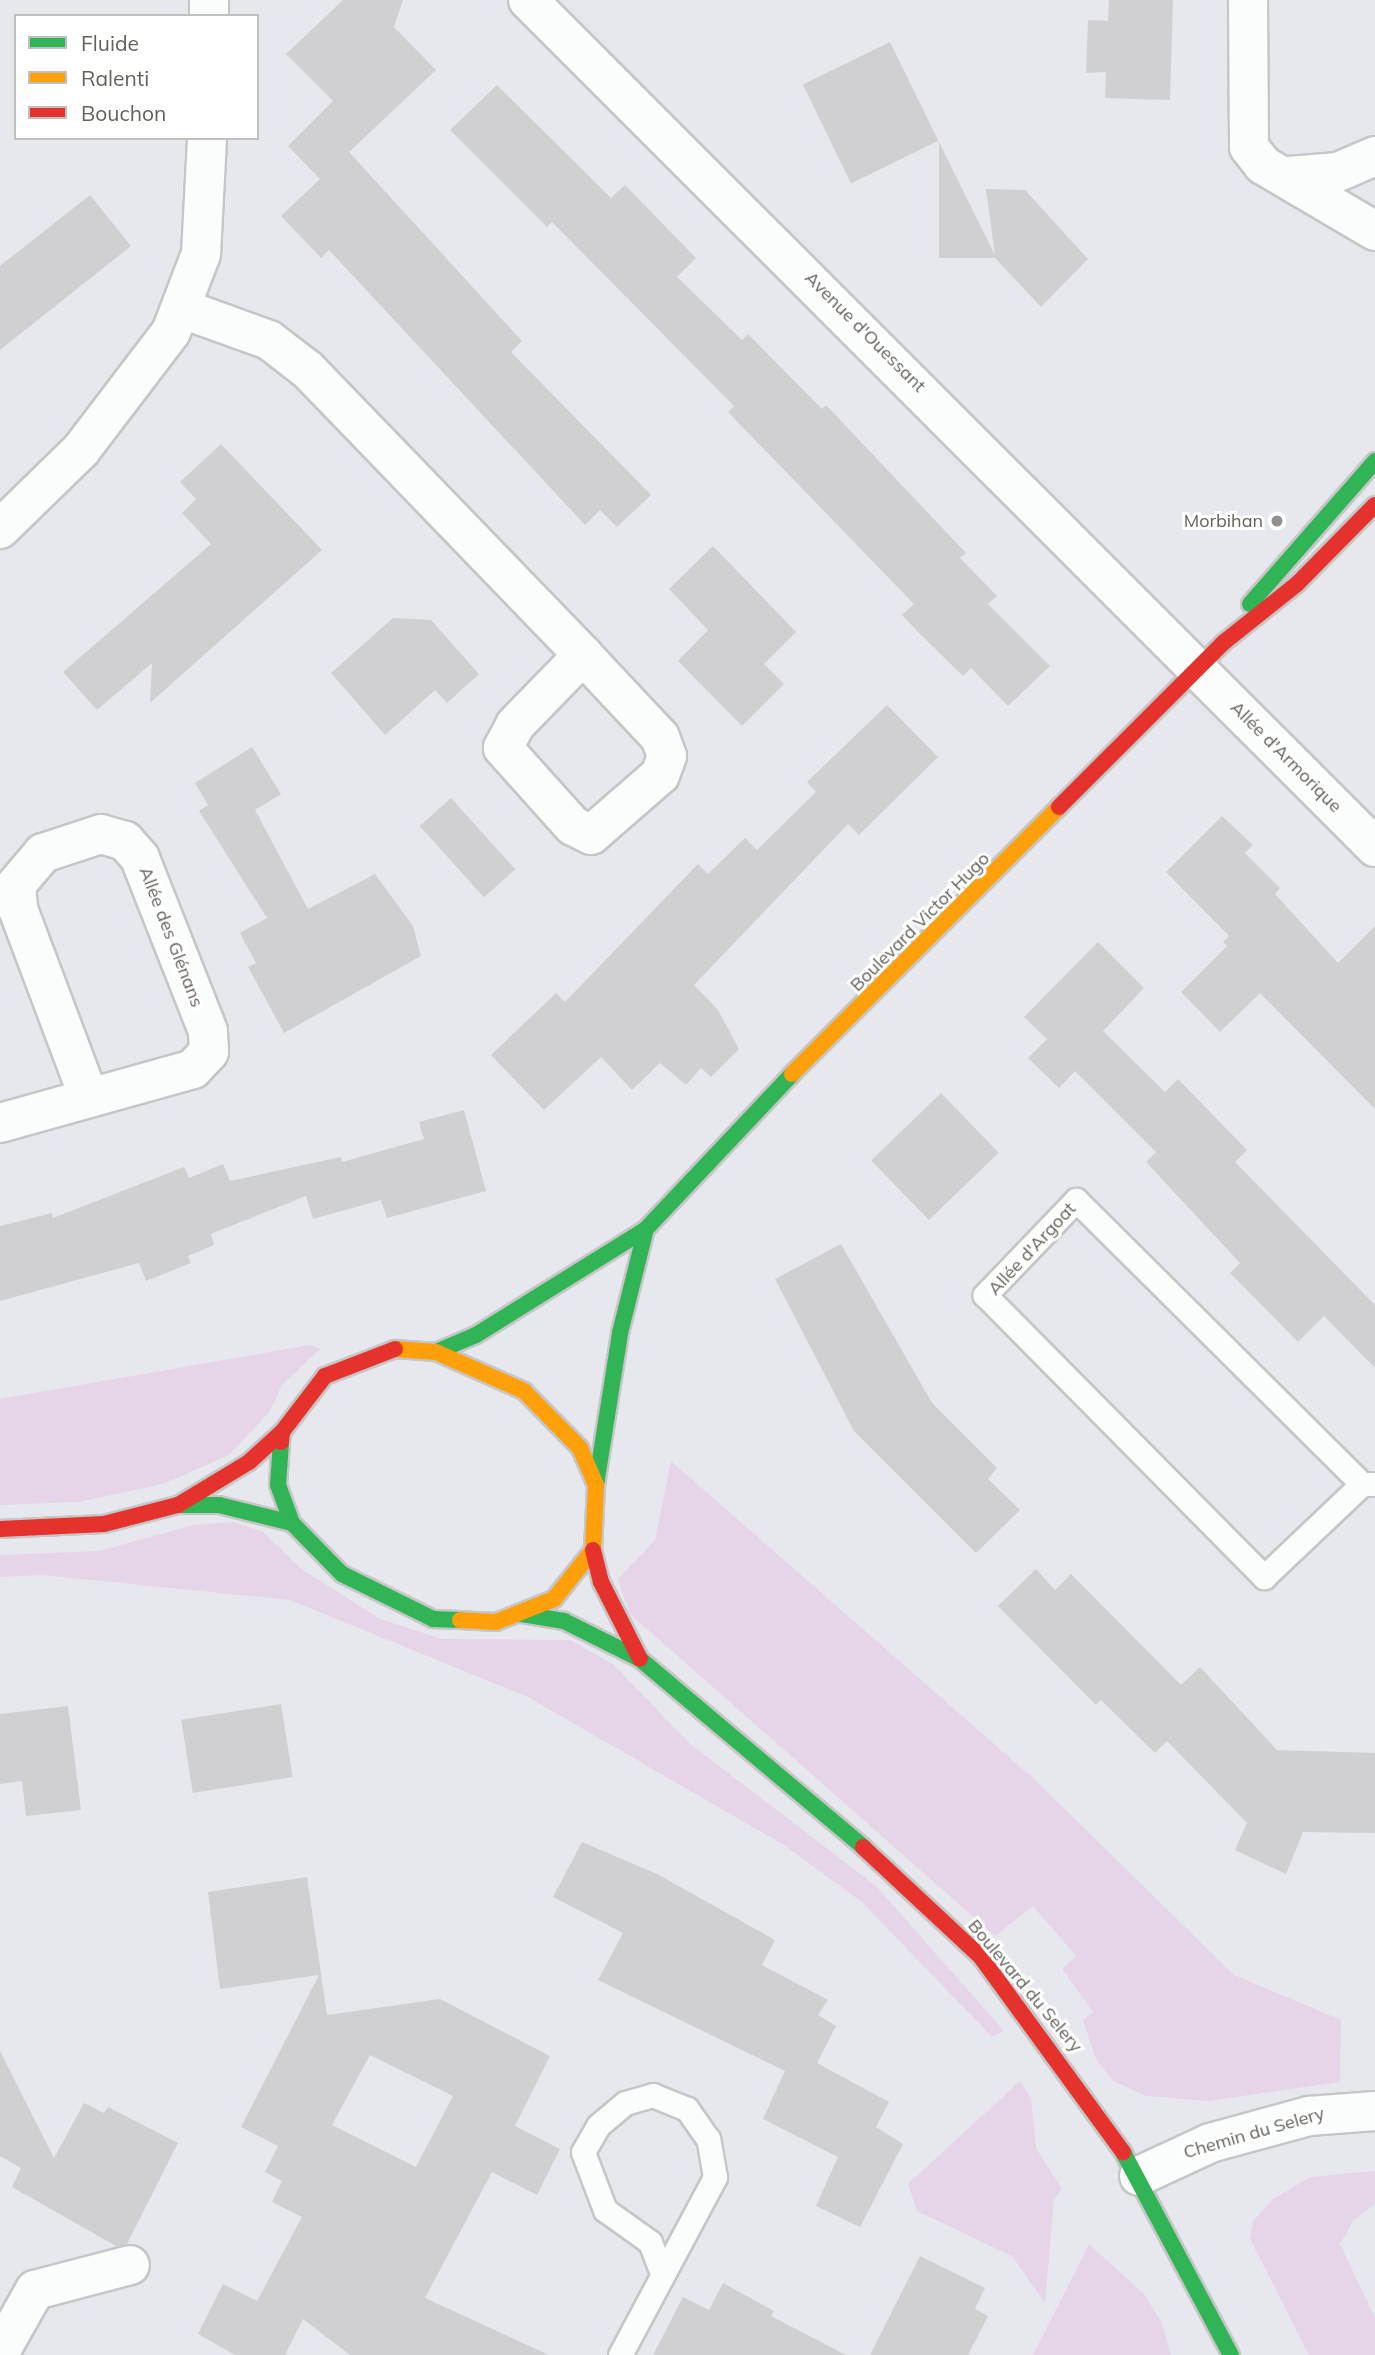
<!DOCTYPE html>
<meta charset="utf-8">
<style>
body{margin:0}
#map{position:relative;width:1375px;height:2355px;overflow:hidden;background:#e7e8ed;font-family:Mulish,sans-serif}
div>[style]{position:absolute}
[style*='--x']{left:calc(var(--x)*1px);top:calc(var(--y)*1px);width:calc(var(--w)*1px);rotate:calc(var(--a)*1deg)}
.green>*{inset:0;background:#e6d4e8}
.building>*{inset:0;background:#d0d0d3;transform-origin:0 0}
.roads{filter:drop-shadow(2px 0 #c6c6c7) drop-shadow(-2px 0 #c6c6c7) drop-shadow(0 2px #c6c6c7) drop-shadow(0 -2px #c6c6c7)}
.lane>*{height:23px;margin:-11.5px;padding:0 11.5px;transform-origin:11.5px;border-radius:11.5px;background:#fbfcfc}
.street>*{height:38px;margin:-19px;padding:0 19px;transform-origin:19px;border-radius:19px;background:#fbfcfc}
.fast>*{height:16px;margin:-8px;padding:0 8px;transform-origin:8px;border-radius:8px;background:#30b455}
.slow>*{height:16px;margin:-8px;padding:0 8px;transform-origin:8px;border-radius:8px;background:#ff9f0a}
.jam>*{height:16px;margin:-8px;padding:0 8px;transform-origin:8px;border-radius:8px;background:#e5322d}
.dots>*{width:19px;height:19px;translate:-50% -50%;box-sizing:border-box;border:4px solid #fff;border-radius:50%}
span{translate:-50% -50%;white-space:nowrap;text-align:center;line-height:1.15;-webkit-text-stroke:6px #fff;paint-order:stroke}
.street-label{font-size:18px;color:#65625d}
.poi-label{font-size:18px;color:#65625d}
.right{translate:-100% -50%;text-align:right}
.legend{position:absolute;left:14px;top:14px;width:245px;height:126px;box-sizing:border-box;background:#fff;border:2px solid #c1c0be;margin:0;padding:9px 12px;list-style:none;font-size:21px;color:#65625d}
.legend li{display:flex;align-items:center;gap:14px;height:35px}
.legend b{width:35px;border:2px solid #c1c0be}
</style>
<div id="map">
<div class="green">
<i style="clip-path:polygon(310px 1345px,320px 1349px,282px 1385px,269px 1412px,229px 1455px,163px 1484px,78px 1502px,0 1505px,0 1399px)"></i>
<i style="clip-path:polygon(671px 1461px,1034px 1779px,1234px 1975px,1341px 2020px,1340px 2082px,1208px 2101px,1146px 2096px,1113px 2081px,1096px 2059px,1083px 2020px,1093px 2012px,1062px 1969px,1076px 1956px,1033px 1906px,995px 1936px,629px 1613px,618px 1579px,655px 1540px)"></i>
<i style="clip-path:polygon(234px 1522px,263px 1532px,300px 1568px,380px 1619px,442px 1639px,571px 1640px,614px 1665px,689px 1743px,876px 1886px,1004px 2031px,992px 2037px,862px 1902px,784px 1845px,528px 1697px,290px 1600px,42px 1575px,0 1577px,0 1555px,99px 1551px,194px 1525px)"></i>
<i style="clip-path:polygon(1020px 2081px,1031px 2099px,1036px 2148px,1062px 2189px,1054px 2199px,1045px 2303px,1012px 2256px,917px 2211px,908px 2184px)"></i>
<i style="clip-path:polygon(1375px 2171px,1375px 2204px,1353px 2221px,1340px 2244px,1375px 2318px,1375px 2355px,1309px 2355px,1250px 2239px,1253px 2221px,1274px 2198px,1311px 2177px)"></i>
<i style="clip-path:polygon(1089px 2244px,1144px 2294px,1161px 2321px,1171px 2355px,1033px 2355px)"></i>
</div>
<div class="building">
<i style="clip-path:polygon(343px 0,403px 0,394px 27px,436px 70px,349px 152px,522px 341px,511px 352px,651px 495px,617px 527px,600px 510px,585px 525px,329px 250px,321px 258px,281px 216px,320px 179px,288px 146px,333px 101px,286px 54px)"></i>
<i style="clip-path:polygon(1109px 0,1173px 0,1170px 100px,1105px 98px,1106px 72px,1086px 73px,1088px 20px,1108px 21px)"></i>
<i style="left:890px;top:42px;width:110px;height:97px;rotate:64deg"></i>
<i style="clip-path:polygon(497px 85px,611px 198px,625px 185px,696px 258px,677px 277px,742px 340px,748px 334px,822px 409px,826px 405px,966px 553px,960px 558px,997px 596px,988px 604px,1050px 666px,1008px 706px,971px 668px,963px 676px,920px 634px,902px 615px,914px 604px,728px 412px,734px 406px,552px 222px,547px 227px,450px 130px)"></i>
<i style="clip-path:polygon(939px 142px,995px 255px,986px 189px,1025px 190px,1088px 259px,1041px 307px,995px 258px,939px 258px)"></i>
<i style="clip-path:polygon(90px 195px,131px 246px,0 350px,0 266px)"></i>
<i style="clip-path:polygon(221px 444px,322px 550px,150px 703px,152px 663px,97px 710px,63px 672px,211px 544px,182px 513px,196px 499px,180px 482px)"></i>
<i style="clip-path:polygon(713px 546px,796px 632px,764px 664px,784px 684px,742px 726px,678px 661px,708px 630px,669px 589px)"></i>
<i style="clip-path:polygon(393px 618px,431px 620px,479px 674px,447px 703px,435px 690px,385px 735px,331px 673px)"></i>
<i style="clip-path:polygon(887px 705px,938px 757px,859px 835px,848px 824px,694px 985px,718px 1010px,739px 1049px,711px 1077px,701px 1068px,686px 1085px,660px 1063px,632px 1090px,601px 1057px,544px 1110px,491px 1055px,556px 993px,565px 1002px,698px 864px,708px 874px,745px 838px,757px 850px,816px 792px,807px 782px)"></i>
<i style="clip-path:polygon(252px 747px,281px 794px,255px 810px,308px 909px,375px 874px,413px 926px,421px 956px,284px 1033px,248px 967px,256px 963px,240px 933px,267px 918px,199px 811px,208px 805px,195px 783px)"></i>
<i style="left:451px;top:798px;width:96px;height:42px;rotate:48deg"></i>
<i style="clip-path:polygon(1222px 816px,1253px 845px,1245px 853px,1280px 888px,1275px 894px,1338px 963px,1375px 926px,1375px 1109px,1260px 993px,1220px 1032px,1181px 992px,1227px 946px,1223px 942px,1229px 936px,1166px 872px)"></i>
<i style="clip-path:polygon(1098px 942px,1144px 988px,1103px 1031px,1165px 1092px,1178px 1079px,1247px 1150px,1235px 1162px,1375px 1305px,1375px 1368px,1324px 1316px,1298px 1342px,1230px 1273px,1240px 1263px,1146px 1162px,1156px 1152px,1075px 1071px,1059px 1088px,1028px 1058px,1047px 1039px,1024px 1017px)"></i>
<i style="left:941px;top:1093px;width:83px;height:97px;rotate:46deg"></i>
<i style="clip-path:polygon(464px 1110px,486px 1191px,387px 1218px,381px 1200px,313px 1219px,306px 1196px,211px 1234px,214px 1245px,188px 1256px,191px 1263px,146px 1281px,139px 1263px,0 1301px,0 1226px,52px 1213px,53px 1218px,184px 1167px,189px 1178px,223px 1164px,230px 1181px,341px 1157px,342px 1162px,424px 1139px,419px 1122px)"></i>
<i style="clip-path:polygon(841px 1244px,932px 1403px,997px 1468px,988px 1479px,1020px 1510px,976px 1553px,854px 1431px,775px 1279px)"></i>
<i style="clip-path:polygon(1036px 1569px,1055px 1590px,1071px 1574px,1181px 1685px,1200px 1667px,1277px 1750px,1375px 1753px,1375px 1833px,1303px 1832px,1286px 1874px,1235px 1850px,1247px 1823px,1167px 1741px,1155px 1753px,1101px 1700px,1096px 1705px,998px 1606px)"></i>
<i style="left:281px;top:1704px;width:74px;height:101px;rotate:81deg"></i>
<i style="clip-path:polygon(68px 1706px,81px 1810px,26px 1816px,22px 1781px,0 1784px,0 1714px)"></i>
<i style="clip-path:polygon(582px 1842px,657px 1874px,775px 1940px,762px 1965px,828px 2000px,818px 2015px,836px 2026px,817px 2063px,889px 2102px,876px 2127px,903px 2144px,860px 2227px,816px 2206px,838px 2157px,763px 2119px,785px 2071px,598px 1980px,623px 1933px,553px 1897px)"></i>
<i style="clip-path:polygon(evenodd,307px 1877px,327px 2015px,440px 1999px,550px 2056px,515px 2126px,560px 2149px,537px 2195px,492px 2172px,425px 2298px,549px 2355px,350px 2355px,303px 2319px,285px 2355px,235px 2355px,198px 2334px,223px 2284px,257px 2301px,302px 2217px,272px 2202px,282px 2181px,265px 2172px,278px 2146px,241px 2127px,319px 1975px,220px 1989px,208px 1892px,307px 1877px,370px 2055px,453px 2096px,416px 2167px,332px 2125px,370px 2055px)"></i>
<i style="clip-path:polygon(0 2051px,54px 2158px,84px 2103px,104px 2113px,108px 2107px,178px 2143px,127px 2244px,116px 2246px,12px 2187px,21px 2168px,0 2156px)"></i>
<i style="clip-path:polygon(920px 2256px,985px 2288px,975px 2309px,988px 2316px,968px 2355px,870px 2355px)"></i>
<i style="clip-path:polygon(723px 2283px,774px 2311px,771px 2316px,846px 2355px,653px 2355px,683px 2297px,709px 2310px)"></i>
</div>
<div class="roads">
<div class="lane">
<i style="--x:1362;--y:1484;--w:403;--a:-135.2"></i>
<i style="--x:1076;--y:1200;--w:132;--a:133.8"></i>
<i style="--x:985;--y:1295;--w:397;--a:45.3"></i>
<i style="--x:1264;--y:1577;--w:135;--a:-43.5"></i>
<i style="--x:1362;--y:1484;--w:13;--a:0"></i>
<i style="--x:620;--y:2355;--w:202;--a:-61.9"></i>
<i style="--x:715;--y:2177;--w:39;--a:-100"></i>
<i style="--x:708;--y:2139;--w:37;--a:-125"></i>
<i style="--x:687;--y:2109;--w:37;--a:-158"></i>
<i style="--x:653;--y:2095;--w:29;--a:164"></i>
<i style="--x:625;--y:2103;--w:35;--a:140"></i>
<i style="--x:598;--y:2126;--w:30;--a:120"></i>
<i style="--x:583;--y:2152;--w:62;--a:69.2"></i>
<i style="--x:605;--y:2210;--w:55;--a:35.4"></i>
<i style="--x:650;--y:2242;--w:30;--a:69"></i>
</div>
<div class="street">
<i style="--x:528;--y:0;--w:1198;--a:45"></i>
<i style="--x:1248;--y:0;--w:147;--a:89.6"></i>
<i style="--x:1249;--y:147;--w:23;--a:52"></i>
<i style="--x:1263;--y:165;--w:130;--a:30.5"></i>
<i style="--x:209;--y:16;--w:16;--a:-90"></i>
<i style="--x:1289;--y:176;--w:49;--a:-4.7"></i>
<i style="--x:1338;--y:172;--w:40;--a:-23.4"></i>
<i style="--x:183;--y:309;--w:91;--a:19.8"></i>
<i style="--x:269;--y:340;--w:49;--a:37.6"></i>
<i style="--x:308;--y:370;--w:396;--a:46"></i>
<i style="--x:583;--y:655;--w:112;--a:46.8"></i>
<i style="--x:660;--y:737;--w:20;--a:70"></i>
<i style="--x:667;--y:756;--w:20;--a:110"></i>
<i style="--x:660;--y:775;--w:91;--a:139"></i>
<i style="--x:591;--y:835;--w:20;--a:-153"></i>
<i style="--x:573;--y:826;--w:105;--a:-131.9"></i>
<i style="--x:503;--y:748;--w:26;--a:-62"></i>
<i style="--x:515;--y:725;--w:98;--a:-45.8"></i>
<i style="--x:0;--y:529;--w:113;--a:-44.3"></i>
<i style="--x:81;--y:450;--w:148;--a:-52.7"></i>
<i style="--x:171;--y:332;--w:84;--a:-69"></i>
<i style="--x:201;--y:254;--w:116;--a:-87"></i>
<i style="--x:0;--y:1123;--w:200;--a:-15.6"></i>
<i style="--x:193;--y:1069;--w:23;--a:-47"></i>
<i style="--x:209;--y:1052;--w:21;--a:-93"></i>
<i style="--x:208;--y:1031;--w:186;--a:-111.5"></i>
<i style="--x:140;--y:858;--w:23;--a:-131"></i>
<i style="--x:125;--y:841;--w:25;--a:-164"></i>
<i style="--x:101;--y:834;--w:61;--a:161.9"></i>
<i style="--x:43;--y:853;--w:42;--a:130.2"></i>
<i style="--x:16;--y:885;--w:24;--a:85"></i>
<i style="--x:18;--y:909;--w:202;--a:69.4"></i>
<i style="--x:1139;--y:2176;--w:78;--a:-24.9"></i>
<i style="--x:1210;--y:2143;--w:103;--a:-15.3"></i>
<i style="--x:1309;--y:2116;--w:66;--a:-4.3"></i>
<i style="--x:0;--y:2352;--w:71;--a:-60.6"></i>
<i style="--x:35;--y:2290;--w:98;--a:-14.7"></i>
</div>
<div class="fast">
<i style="--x:1250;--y:604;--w:190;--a:-48.8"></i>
<i style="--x:436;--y:1352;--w:43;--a:-23"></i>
<i style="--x:476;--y:1335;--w:200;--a:-31.9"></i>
<i style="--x:646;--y:1229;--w:213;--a:-46.7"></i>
<i style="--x:281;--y:1442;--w:43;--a:94"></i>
<i style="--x:278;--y:1485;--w:40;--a:69.8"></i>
<i style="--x:292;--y:1523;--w:71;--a:45.6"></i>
<i style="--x:342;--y:1574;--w:102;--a:26.3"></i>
<i style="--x:433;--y:1619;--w:27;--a:2"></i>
<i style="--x:596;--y:1485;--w:154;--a:-81"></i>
<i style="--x:620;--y:1333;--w:107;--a:-76"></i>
<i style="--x:178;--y:1505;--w:41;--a:0"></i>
<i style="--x:219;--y:1505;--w:75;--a:13.9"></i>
<i style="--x:522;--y:1614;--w:43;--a:9.5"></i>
<i style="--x:564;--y:1621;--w:85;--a:26.6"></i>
<i style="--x:640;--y:1659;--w:292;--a:40.1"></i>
<i style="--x:1123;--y:2152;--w:230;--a:62"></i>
</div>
<div class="slow">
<i style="--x:792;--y:1074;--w:378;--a:-45"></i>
<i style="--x:395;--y:1349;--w:41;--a:4.2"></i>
<i style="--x:436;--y:1352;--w:96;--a:23.9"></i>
<i style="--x:524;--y:1391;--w:80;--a:45.5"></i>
<i style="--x:580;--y:1448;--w:40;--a:66.6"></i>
<i style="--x:596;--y:1485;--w:65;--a:92.6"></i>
<i style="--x:593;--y:1550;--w:63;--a:128.5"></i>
<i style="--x:554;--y:1599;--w:62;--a:158.4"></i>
<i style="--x:496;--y:1622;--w:36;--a:-177"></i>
</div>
<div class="jam">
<i style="--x:1059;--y:807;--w:232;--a:-45"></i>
<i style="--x:1223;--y:643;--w:95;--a:-38.6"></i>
<i style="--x:1297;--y:584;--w:111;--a:-45.4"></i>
<i style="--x:281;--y:1442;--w:10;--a:-84"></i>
<i style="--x:282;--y:1432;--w:71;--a:-52.5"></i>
<i style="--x:325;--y:1376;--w:75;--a:-21.1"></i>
<i style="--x:0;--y:1529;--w:104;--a:-2.8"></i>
<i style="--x:104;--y:1524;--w:76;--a:-14.4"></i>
<i style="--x:178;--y:1505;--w:83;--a:-31.2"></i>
<i style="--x:249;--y:1462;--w:45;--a:-42.3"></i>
<i style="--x:593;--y:1550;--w:33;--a:76"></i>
<i style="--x:601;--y:1582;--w:86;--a:63.1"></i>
<i style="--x:863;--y:1847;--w:160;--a:43"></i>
<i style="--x:980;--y:1956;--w:243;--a:53.9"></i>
</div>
</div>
<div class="dots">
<i style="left:1277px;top:521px;background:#92918f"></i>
</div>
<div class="street-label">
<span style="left:865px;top:332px;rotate:45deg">Avenue d'Ouessant</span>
<span style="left:1286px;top:757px;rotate:45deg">Allée d'Armorique</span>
<span style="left:920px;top:922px;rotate:-45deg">Boulevard Victor Hugo</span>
<span style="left:171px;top:937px;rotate:69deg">Allée des Glénans</span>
<span style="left:1032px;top:1249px;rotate:-47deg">Allée d'Argoat</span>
<span style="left:1025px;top:1986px;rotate:50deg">Boulevard du Selery</span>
<span style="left:1254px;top:2133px;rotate:-16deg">Chemin du Selery</span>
</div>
<div class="poi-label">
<span class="right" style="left:1263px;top:521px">Morbihan</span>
</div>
<ul class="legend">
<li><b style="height:9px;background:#30b455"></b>Fluide</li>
<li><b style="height:9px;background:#ff9f0a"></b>Ralenti</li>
<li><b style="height:9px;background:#e5322d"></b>Bouchon</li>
</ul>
</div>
